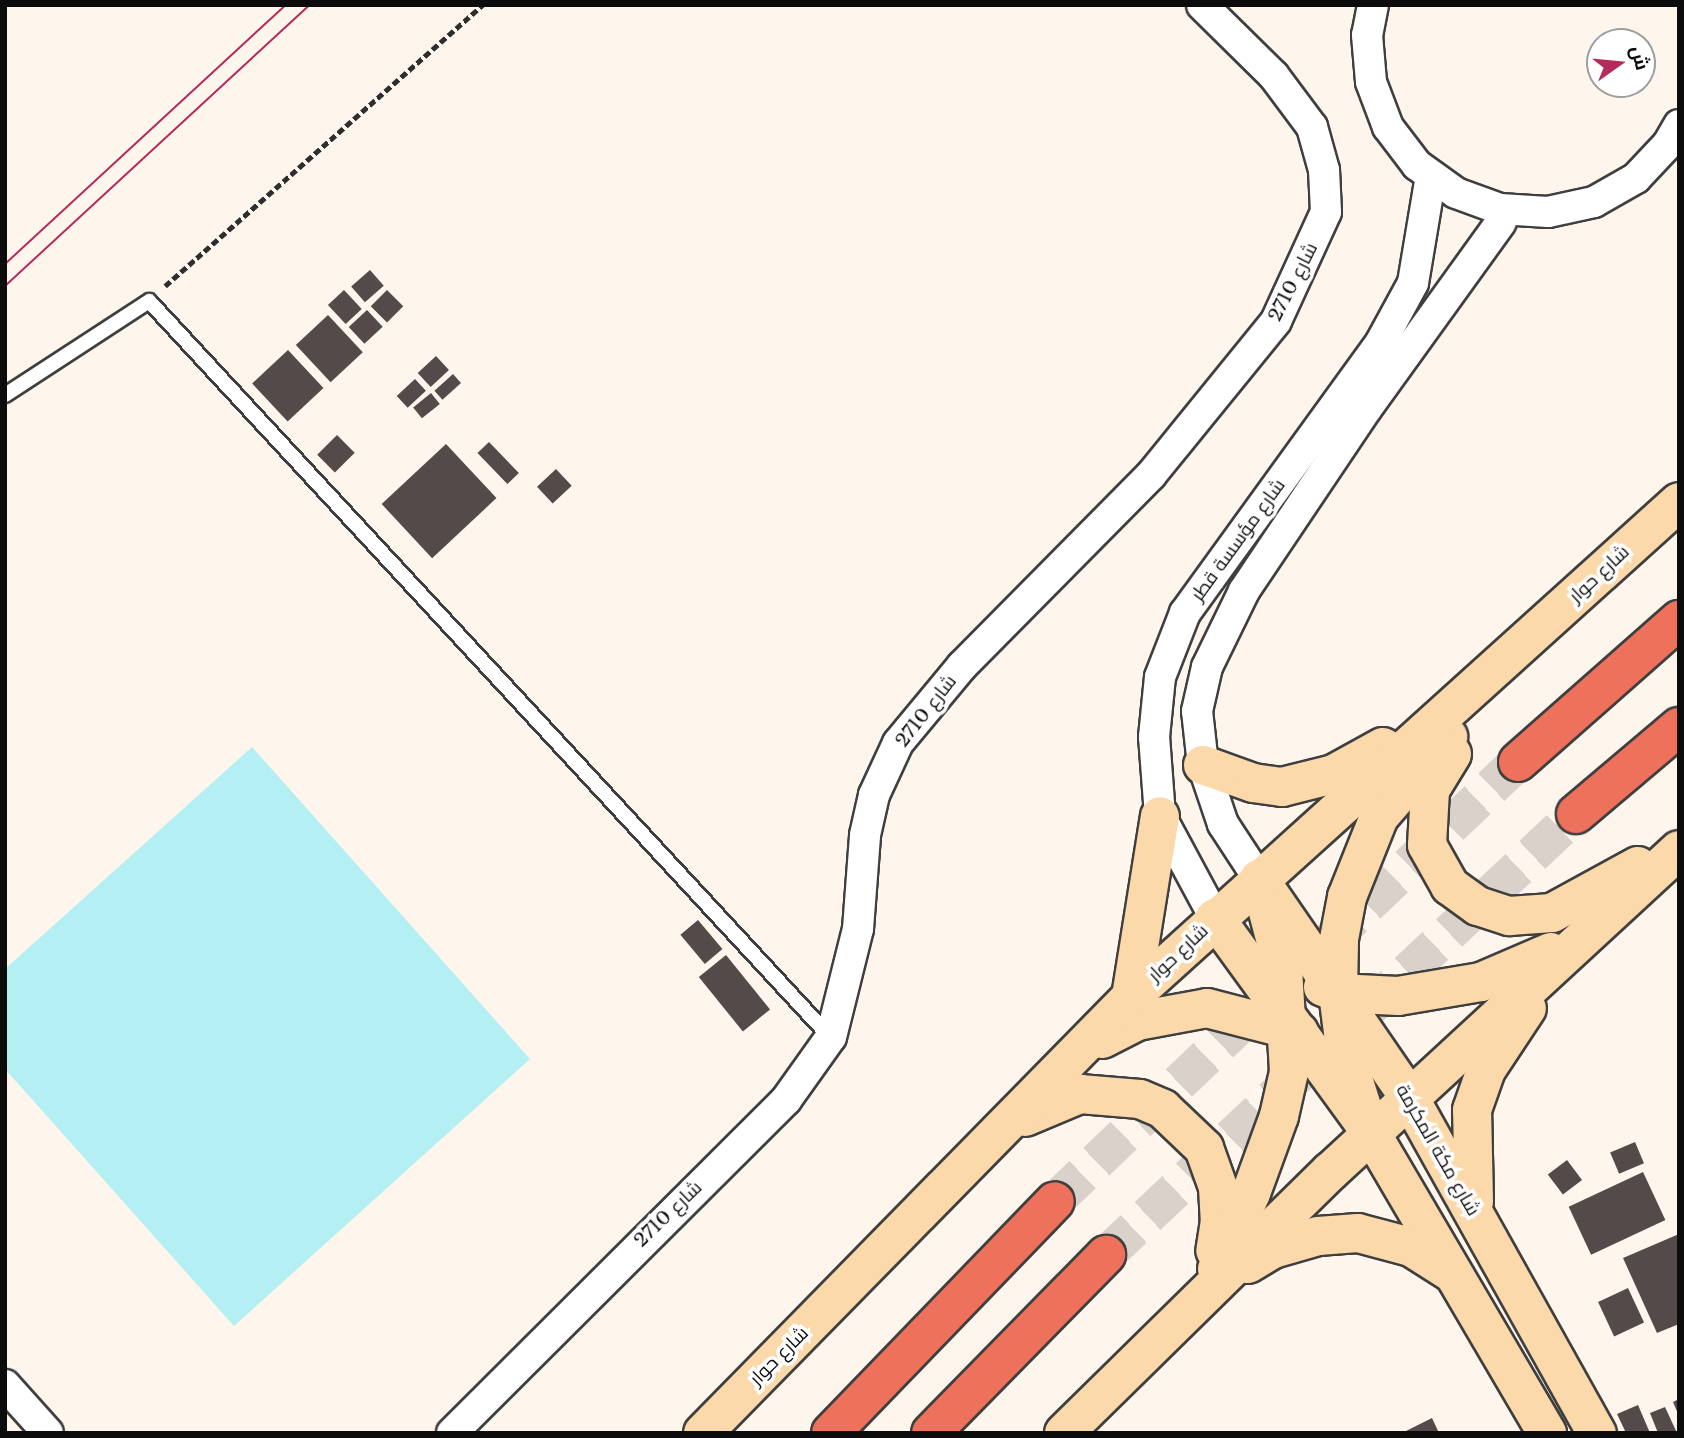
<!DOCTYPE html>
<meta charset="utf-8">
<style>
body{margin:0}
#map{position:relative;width:1684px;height:1438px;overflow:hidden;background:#fef5ec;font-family:"Libre Baskerville",Cairo,serif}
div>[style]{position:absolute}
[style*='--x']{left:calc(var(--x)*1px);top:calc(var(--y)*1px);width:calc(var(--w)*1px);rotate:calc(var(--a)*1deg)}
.water>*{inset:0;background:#b3eff3}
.building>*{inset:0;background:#544a49;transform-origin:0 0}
.highway-tunnel>*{height:38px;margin-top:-19px;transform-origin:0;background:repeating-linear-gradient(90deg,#dad2ca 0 38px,transparent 0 57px)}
.path>*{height:4.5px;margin-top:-2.25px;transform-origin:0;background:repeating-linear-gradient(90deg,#2e2e2e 0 7px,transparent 0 10.5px)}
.roads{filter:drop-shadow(2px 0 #3f3f3f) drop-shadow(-2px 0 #3f3f3f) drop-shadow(0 2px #3f3f3f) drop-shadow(0 -2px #3f3f3f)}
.lane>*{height:14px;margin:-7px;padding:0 7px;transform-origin:7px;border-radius:7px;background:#fff}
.street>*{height:30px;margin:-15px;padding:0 15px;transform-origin:15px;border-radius:15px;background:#fff}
.secondary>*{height:38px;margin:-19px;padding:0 19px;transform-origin:19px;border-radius:19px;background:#fbd9aa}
.highway>*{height:38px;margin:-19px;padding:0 19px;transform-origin:19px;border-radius:19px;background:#ed715b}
.tram>*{height:2px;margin:-1px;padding:0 1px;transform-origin:1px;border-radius:1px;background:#b52b5c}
span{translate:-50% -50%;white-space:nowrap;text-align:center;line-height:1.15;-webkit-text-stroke:7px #fff;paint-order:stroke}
.street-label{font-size:19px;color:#0c0c0c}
.frame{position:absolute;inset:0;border:7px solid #0c0c0c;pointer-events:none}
.north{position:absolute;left:1586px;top:28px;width:70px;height:70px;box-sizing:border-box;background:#fff;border:2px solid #9e9e9e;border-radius:50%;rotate:75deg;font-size:19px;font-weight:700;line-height:28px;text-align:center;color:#0c0c0c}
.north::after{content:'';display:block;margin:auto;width:24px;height:32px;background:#b52b5c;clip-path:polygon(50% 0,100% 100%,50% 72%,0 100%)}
</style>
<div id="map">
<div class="water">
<i style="clip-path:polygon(252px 747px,530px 1059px,234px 1326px,5px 1069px,5px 969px)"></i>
</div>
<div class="building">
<i style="left:370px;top:270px;width:21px;height:25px;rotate:49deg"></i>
<i style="left:344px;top:290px;width:26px;height:22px;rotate:47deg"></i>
<i style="left:387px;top:290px;width:23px;height:23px;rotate:45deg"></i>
<i style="left:367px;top:310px;width:23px;height:25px;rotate:47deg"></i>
<i style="left:328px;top:315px;width:51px;height:44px;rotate:47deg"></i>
<i style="left:288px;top:350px;width:52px;height:49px;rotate:47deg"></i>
<i style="left:436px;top:356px;width:19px;height:25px;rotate:47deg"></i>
<i style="left:453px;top:374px;width:12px;height:25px;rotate:48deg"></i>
<i style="left:415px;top:379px;width:16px;height:25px;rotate:47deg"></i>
<i style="left:431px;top:393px;width:14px;height:23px;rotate:51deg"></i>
<i style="left:337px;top:435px;width:25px;height:28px;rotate:45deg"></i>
<i style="left:489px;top:442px;width:43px;height:16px;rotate:46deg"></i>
<i style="left:446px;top:444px;width:74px;height:88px;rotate:47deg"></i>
<i style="left:556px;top:469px;width:23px;height:26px;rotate:47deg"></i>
<i style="left:698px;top:920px;width:38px;height:23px;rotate:50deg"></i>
<i style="left:726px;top:955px;width:70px;height:35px;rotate:51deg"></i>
<i style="left:1635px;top:1142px;width:23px;height:27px;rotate:67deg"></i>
<i style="left:1567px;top:1160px;width:25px;height:24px;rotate:53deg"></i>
<i style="left:1643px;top:1172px;width:53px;height:82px;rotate:65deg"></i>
<i style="clip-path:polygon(1679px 1234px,1679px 1324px,1657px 1333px,1623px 1258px)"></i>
<i style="left:1628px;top:1288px;width:38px;height:33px;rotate:65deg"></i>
<i style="clip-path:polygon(1679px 1399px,1679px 1416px,1673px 1402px)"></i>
<i style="clip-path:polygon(1638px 1405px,1650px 1433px,1626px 1433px,1617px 1414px)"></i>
<i style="clip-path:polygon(1665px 1407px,1677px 1433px,1658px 1433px,1650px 1413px)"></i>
<i style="clip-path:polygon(1432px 1418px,1439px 1433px,1402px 1433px)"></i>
</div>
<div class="highway-tunnel">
<i style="--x:1326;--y:944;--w:265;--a:-43.5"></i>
<i style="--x:1366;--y:1011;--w:288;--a:-43.2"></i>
<i style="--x:1055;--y:1201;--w:293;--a:-43.6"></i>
<i style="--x:1106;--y:1255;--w:265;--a:-43.2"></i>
</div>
<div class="path">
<i style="--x:165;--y:286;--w:424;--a:-41.5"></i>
</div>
<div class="roads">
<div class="lane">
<i style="--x:5;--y:395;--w:172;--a:-33.1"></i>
<i style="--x:149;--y:301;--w:1003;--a:47.22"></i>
</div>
<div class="street">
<i style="--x:1373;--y:5;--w:31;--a:101"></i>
<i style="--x:1367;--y:35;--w:47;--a:85.1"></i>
<i style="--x:1371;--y:82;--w:48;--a:69.3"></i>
<i style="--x:1388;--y:127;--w:48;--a:52.7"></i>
<i style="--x:1417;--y:165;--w:48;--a:35.7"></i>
<i style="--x:1456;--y:193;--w:47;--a:20"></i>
<i style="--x:1500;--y:209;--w:48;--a:3.6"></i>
<i style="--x:1548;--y:212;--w:47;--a:-12.3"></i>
<i style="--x:1594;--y:202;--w:48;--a:-29.7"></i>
<i style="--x:1636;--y:178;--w:47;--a:-46.7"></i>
<i style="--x:1668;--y:144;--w:22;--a:-60"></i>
<i style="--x:1259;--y:879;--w:66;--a:-123.2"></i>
<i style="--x:1223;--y:824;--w:62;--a:-108.7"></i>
<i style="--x:1203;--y:765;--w:54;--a:-96.3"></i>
<i style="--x:1197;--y:711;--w:45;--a:-77.2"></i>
<i style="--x:1207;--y:667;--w:85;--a:-64"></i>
<i style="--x:1244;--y:591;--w:220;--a:-56.1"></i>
<i style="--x:1367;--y:408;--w:229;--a:-54.2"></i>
<i style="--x:1215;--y:918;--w:116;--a:-118.3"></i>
<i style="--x:1160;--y:816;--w:79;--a:-94.3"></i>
<i style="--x:1154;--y:737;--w:60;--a:-84.3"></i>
<i style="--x:1160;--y:677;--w:69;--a:-68.7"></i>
<i style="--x:1185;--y:613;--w:334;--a:-54.1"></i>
<i style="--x:1381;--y:342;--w:67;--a:-61.5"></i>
<i style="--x:1413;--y:283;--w:103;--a:-80.5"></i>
<i style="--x:5;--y:1385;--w:64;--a:48.1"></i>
<i style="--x:452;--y:1433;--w:472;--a:-44.9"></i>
<i style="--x:786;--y:1100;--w:77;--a:-54.5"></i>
<i style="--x:831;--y:1037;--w:111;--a:-76"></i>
<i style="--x:858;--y:929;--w:94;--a:-85.7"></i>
<i style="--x:865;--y:835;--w:41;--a:-77.3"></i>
<i style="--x:874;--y:795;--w:57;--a:-65.2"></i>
<i style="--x:898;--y:743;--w:100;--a:-50.3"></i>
<i style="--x:962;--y:666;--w:269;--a:-45.3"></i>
<i style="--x:1151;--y:475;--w:198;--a:-50.9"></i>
<i style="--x:1276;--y:321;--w:120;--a:-65.4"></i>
<i style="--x:1326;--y:212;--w:42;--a:-92.7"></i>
<i style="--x:1324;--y:170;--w:45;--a:-105.6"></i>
<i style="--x:1312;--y:127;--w:64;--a:-126.7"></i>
<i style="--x:1274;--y:76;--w:101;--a:-135.4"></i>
</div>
<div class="secondary">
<i style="--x:1452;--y:754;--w:42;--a:121.4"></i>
<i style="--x:1430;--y:790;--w:55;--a:93.1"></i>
<i style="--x:1427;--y:845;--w:47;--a:60.7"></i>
<i style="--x:1450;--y:886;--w:34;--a:36"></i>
<i style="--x:1478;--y:906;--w:33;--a:18"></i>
<i style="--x:1509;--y:916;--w:43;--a:-4"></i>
<i style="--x:1552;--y:913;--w:98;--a:-28.7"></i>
<i style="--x:1203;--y:765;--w:53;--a:19.8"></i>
<i style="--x:1253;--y:783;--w:29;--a:8"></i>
<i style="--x:1282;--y:787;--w:54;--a:-14"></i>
<i style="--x:1334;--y:774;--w:56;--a:-28.9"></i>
<i style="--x:1259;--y:879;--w:267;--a:55.5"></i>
<i style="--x:1410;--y:1099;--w:383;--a:60.8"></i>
<i style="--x:1215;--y:918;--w:266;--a:54"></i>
<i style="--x:1371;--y:1133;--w:348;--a:59.6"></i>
<i style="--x:1323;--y:987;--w:16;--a:22"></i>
<i style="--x:1338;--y:993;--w:60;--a:2.9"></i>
<i style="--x:1398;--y:996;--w:84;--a:-9.6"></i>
<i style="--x:1481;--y:982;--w:76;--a:-23.2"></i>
<i style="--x:1131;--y:997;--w:183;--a:-80.9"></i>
<i style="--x:1102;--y:1039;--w:39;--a:-27"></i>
<i style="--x:1137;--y:1021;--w:71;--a:-10.5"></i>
<i style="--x:1207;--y:1008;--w:95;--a:14.6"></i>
<i style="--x:1362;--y:1107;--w:53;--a:-107.4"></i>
<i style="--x:1346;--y:1056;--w:64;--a:-97.2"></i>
<i style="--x:1338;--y:993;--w:54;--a:-88.9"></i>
<i style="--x:1339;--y:939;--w:43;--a:-79.2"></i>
<i style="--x:1347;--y:897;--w:86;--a:-68.2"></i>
<i style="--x:1379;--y:817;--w:106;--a:-49.2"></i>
<i style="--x:1025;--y:1117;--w:60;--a:-22.7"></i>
<i style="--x:1080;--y:1094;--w:60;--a:4.8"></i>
<i style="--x:1140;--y:1099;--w:25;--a:23"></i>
<i style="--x:1163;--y:1109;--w:57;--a:43.6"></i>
<i style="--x:1204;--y:1148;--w:41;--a:70.3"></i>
<i style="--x:1218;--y:1187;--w:34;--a:87"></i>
<i style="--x:1220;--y:1221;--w:30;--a:99"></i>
<i style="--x:1474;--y:1202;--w:92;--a:-91.2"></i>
<i style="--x:1472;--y:1110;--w:42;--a:-70.7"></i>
<i style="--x:1486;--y:1070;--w:74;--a:-56.5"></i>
<i style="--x:1248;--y:1264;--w:29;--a:-31"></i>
<i style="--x:1273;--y:1249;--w:47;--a:-16.1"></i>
<i style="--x:1318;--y:1236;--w:40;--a:-4.3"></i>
<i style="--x:1358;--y:1233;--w:55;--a:14.8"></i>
<i style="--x:1411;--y:1247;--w:49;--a:32.4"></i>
<i style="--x:1217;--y:1269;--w:83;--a:-65.9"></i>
<i style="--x:1251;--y:1193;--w:82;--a:-70"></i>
<i style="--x:1279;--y:1116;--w:45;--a:-77.2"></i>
<i style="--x:1289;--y:1072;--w:103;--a:-93.3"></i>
<i style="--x:1283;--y:969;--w:67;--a:-104.7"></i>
<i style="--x:703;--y:1433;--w:611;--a:-45.53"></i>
<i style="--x:1131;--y:997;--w:738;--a:-42.09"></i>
<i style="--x:1064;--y:1433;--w:374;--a:-44.5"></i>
<i style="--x:1331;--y:1171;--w:473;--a:-42.7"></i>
</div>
<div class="highway">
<i style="--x:1518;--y:762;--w:215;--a:-41.4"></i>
<i style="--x:1576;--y:814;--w:135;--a:-40.2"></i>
<i style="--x:831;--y:1433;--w:322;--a:-46"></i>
<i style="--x:931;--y:1433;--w:250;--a:-45.5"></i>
</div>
</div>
<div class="tram">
<i style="--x:5;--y:264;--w:382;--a:-42.7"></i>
<i style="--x:5;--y:286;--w:414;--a:-42.7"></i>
</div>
<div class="street-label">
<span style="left:1293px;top:282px;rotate:-63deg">شارع 2710</span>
<span style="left:1238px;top:540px;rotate:-54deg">شارع مؤسسة قطر</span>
<span style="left:1599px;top:574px;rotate:-43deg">شارع حوار</span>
<span style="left:926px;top:711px;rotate:-52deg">شارع 2710</span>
<span style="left:1178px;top:953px;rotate:-43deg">شارع حوار</span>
<span style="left:1438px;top:1150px;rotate:60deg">شارع مكة المكرمة</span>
<span style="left:668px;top:1214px;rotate:-44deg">شارع 2710</span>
<span style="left:779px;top:1356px;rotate:-45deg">شارع حوار</span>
</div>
<div class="frame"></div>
<div class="north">ش</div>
</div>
